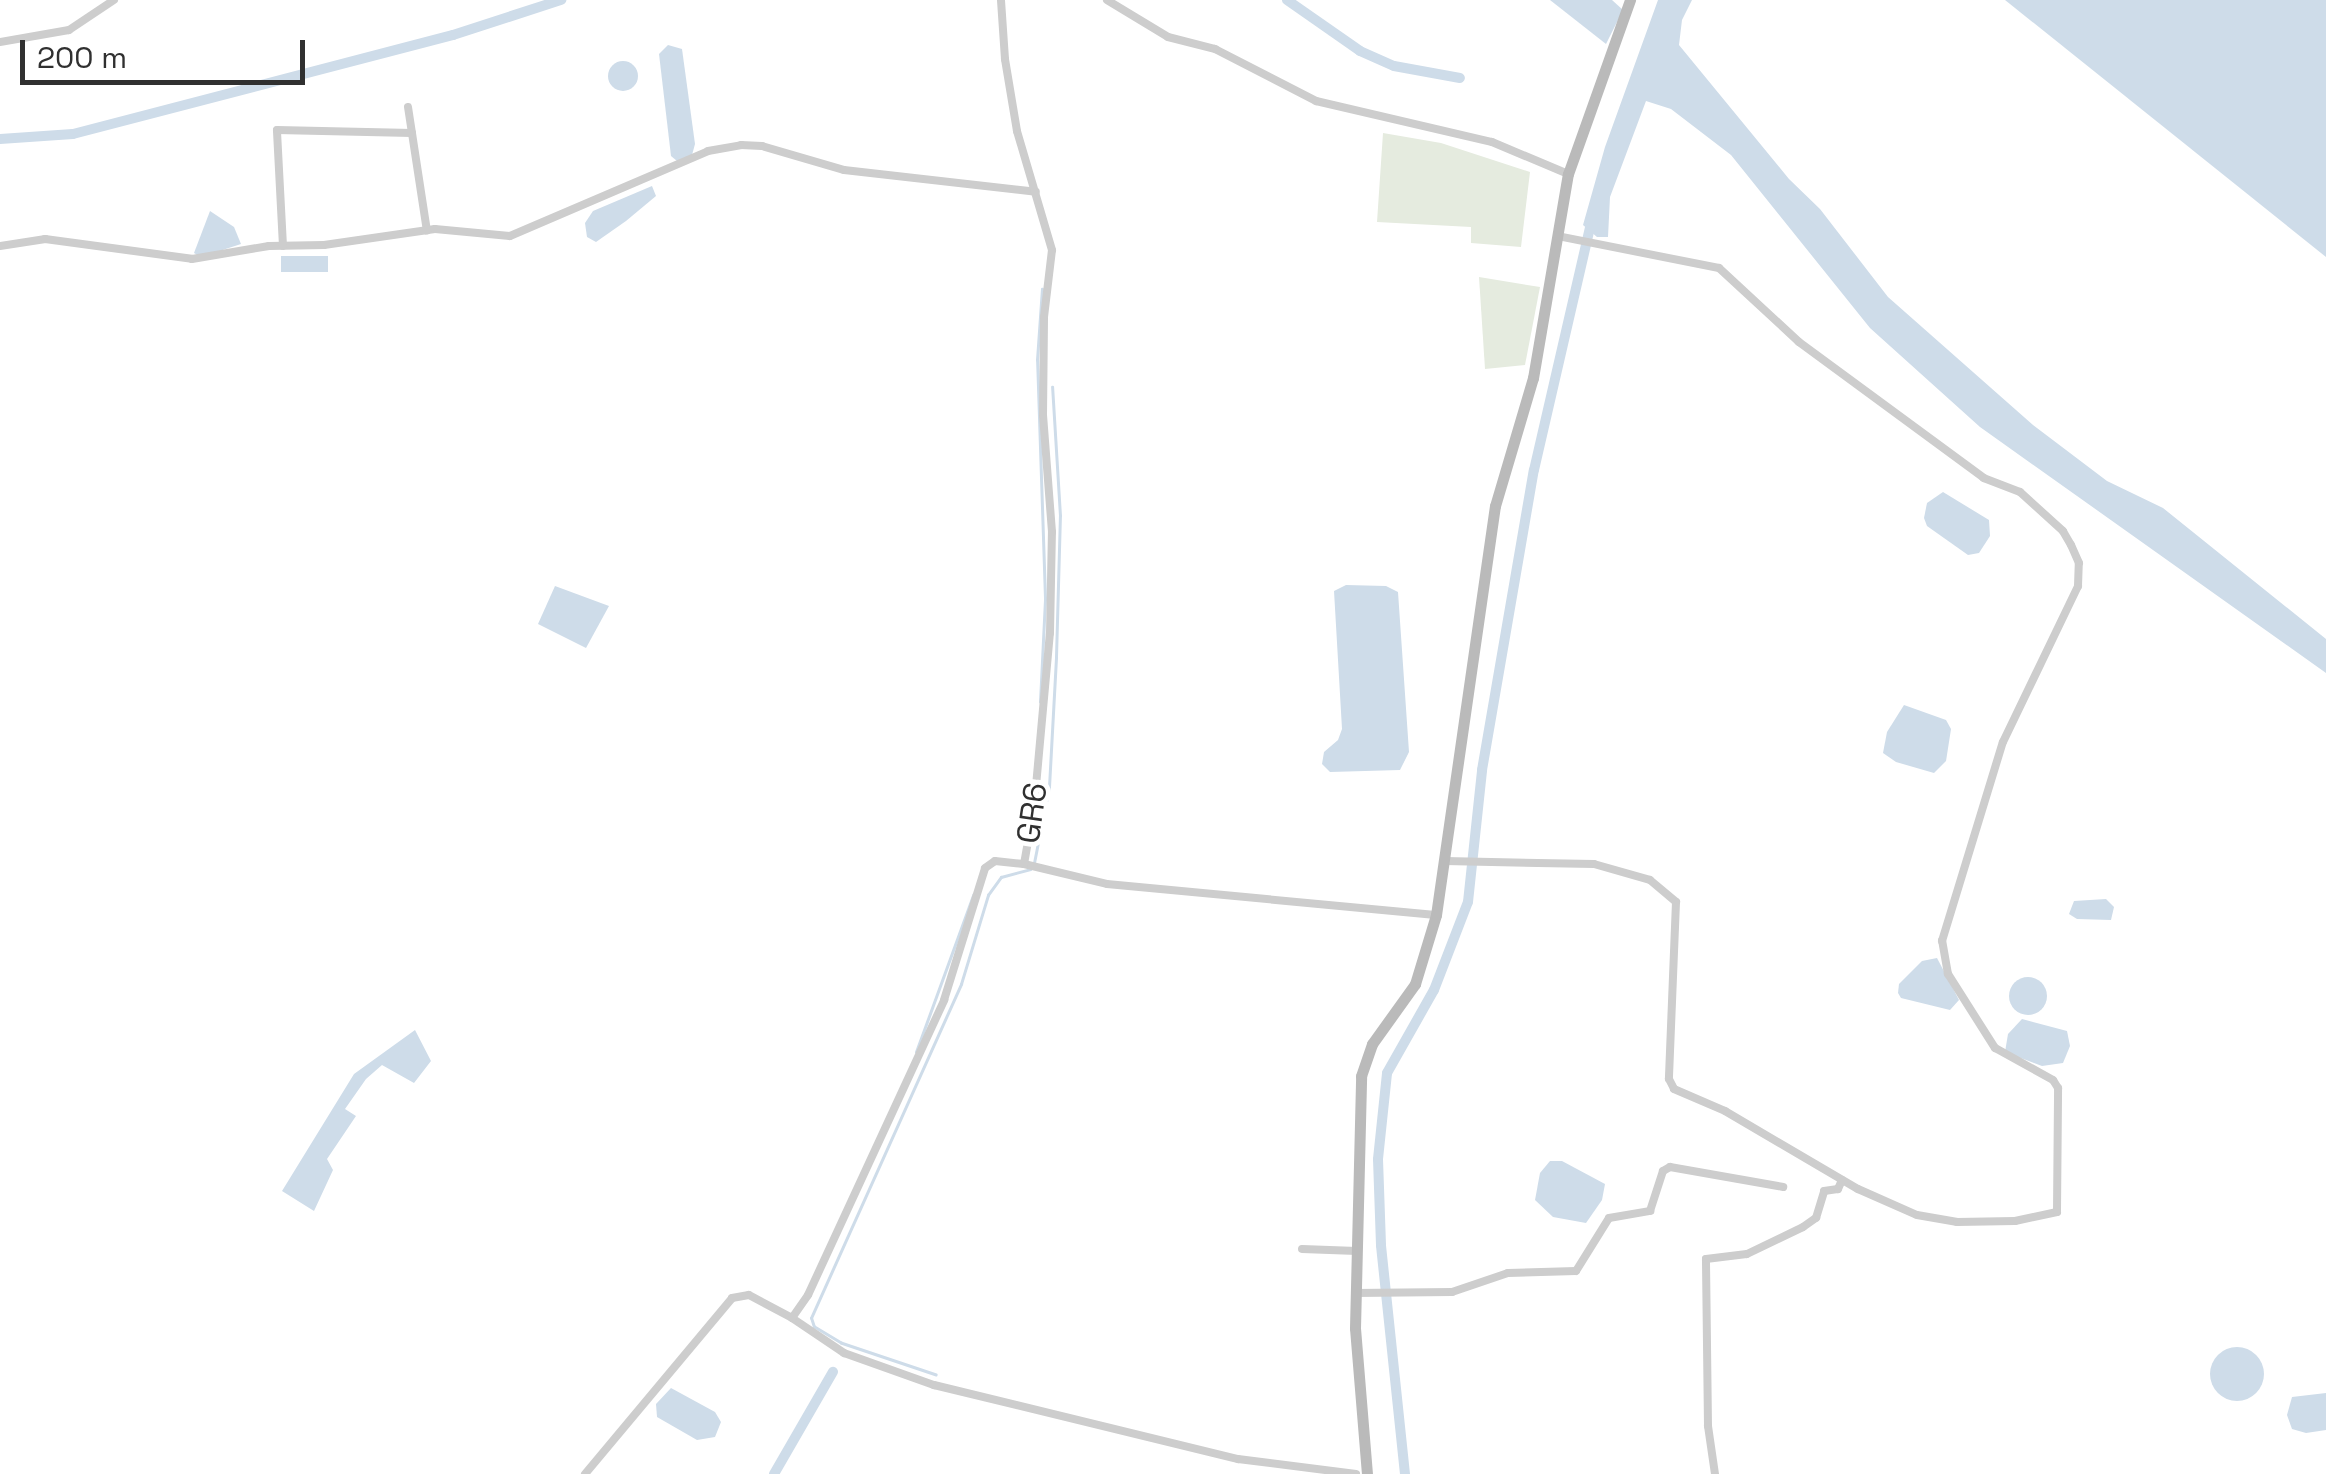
<!DOCTYPE html>
<style>
body{margin:0}
#map{position:relative;width:2326px;height:1474px;overflow:hidden;background:#fff;font-family:"Space Grotesk",sans-serif}
div>[style]{position:absolute}
[style*='--x']{left:calc(var(--x)*1px);top:calc(var(--y)*1px);width:calc(var(--w)*1px);rotate:calc(var(--a)*1deg)}
.green>*{inset:0;background:#e5ebdf}
.water>*{inset:0;background:#cedce9;transform-origin:0 0}
.round{border-radius:50%}
.stream>*{height:2.5px;margin:-1.25px;padding:0 1.25px;transform-origin:1.25px;border-radius:1.25px;background:#cedce9}
.canal>*{height:10px;margin:-5px;padding:0 5px;transform-origin:5px;border-radius:5px;background:#cedce9}
.minor>*{height:8px;margin:-4px;padding:0 4px;transform-origin:4px;border-radius:4px;background:#cdcdcd}
.secondary>*{height:11px;margin:-5.5px;padding:0 5.5px;transform-origin:5.5px;border-radius:5.5px;background:#bababa}
span{translate:-50% -50%;white-space:nowrap;text-align:center;line-height:1.15;-webkit-text-stroke:10px #fff;paint-order:stroke}
.street-label{font-size:32px;color:#303030}
.scale{position:absolute;left:20px;top:40px;width:285px;height:45px;box-sizing:border-box;border:5px solid #303030;border-top:0;padding-left:12px;font-size:30px;line-height:35px;white-space:nowrap;color:#303030;-webkit-text-stroke:8px #fff;paint-order:stroke}
</style>
<div id="map">
<div class="green">
<i style="clip-path:polygon(1383px 133px,1441px 143px,1530px 172px,1521px 247px,1471px 243px,1471px 227px,1377px 222px)"></i>
<i style="clip-path:polygon(1479px 277px,1540px 287px,1525px 365px,1485px 369px)"></i>
</div>
<div class="water">
<i style="clip-path:polygon(1550px 0,1612px 0,1623px 10px,1606px 44px)"></i>
<i style="clip-path:polygon(1658px 0,1692px 0,1682px 20px,1679px 45px,1789px 179px,1820px 209px,1888px 297px,2033px 425px,2107px 481px,2163px 508px,2326px 639px,2326px 673px,1980px 427px,1870px 328px,1731px 155px,1671px 109px,1646px 101px,1610px 197px,1608px 237px,1597px 237px,1583px 225px,1605px 147px)"></i>
<i style="clip-path:polygon(2005px 0,2326px 0,2326px 257px)"></i>
<i style="clip-path:polygon(668px 45px,682px 49px,695px 144px,692px 155px,677px 161px,671px 156px,659px 54px)"></i>
<i class="round" style="left:608px;top:61px;width:30px;height:30px"></i>
<i style="clip-path:polygon(652px 186px,656px 196px,626px 221px,596px 242px,587px 237px,585px 223px,593px 211px)"></i>
<i style="clip-path:polygon(210px 211px,234px 227px,241px 244px,201px 257px,194px 253px)"></i>
<i style="left:328px;top:256px;width:16px;height:47px;rotate:90deg"></i>
<i style="clip-path:polygon(1943px 492px,1989px 520px,1990px 536px,1979px 553px,1968px 555px,1927px 526px,1924px 518px,1927px 503px)"></i>
<i style="clip-path:polygon(1346px 585px,1386px 586px,1398px 592px,1409px 752px,1400px 770px,1330px 772px,1322px 764px,1324px 752px,1338px 740px,1342px 729px,1334px 591px)"></i>
<i style="clip-path:polygon(555px 586px,609px 606px,586px 648px,538px 624px)"></i>
<i style="clip-path:polygon(1904px 705px,1946px 720px,1951px 729px,1946px 761px,1934px 773px,1896px 762px,1883px 753px,1887px 732px)"></i>
<i style="clip-path:polygon(2106px 899px,2114px 907px,2111px 920px,2077px 919px,2069px 914px,2074px 901px)"></i>
<i style="clip-path:polygon(1937px 958px,1959px 1000px,1950px 1010px,1901px 998px,1898px 993px,1899px 984px,1922px 961px)"></i>
<i class="round" style="left:2009px;top:977px;width:38px;height:38px"></i>
<i style="clip-path:polygon(2022px 1019px,2067px 1031px,2070px 1046px,2063px 1063px,2042px 1066px,2005px 1052px,2008px 1034px)"></i>
<i style="clip-path:polygon(415px 1030px,431px 1061px,414px 1083px,382px 1065px,366px 1079px,345px 1109px,356px 1116px,327px 1159px,333px 1170px,314px 1211px,282px 1191px,354px 1074px)"></i>
<i style="clip-path:polygon(1550px 1161px,1562px 1161px,1605px 1184px,1602px 1200px,1586px 1223px,1553px 1217px,1535px 1200px,1540px 1173px)"></i>
<i class="round" style="left:2210px;top:1347px;width:54px;height:54px"></i>
<i style="clip-path:polygon(671px 1388px,715px 1412px,721px 1422px,715px 1437px,697px 1440px,657px 1417px,656px 1404px)"></i>
<i style="clip-path:polygon(2326px 1393px,2326px 1430px,2306px 1433px,2292px 1429px,2287px 1415px,2292px 1397px)"></i>
</div>
<div class="stream">
<i style="--x:1040;--y:702;--w:104;--a:-87.2"></i>
<i style="--x:1045;--y:598;--w:238;--a:-91.9"></i>
<i style="--x:1037;--y:360;--w:71;--a:-86"></i>
<i style="--x:1034;--y:863;--w:77;--a:-78.8"></i>
<i style="--x:1049;--y:787;--w:130;--a:-86.9"></i>
<i style="--x:1056;--y:657;--w:141;--a:-88.4"></i>
<i style="--x:1060;--y:516;--w:129;--a:-93.5"></i>
<i style="--x:916;--y:1052;--w:167;--a:-70"></i>
<i style="--x:936;--y:1375;--w:100;--a:-161.4"></i>
<i style="--x:841;--y:1343;--w:31;--a:-149"></i>
<i style="--x:814;--y:1327;--w:9;--a:-108"></i>
<i style="--x:811;--y:1318;--w:366;--a:-65.8"></i>
<i style="--x:961;--y:984;--w:93;--a:-73.1"></i>
<i style="--x:988;--y:895;--w:22;--a:-54"></i>
<i style="--x:1001;--y:877;--w:30;--a:-15"></i>
</div>
<div class="canal">
<i style="--x:1287;--y:0;--w:89;--a:34.9"></i>
<i style="--x:1360;--y:51;--w:37;--a:24"></i>
<i style="--x:1394;--y:66;--w:67;--a:10.3"></i>
<i style="--x:0;--y:139;--w:73;--a:-3.9"></i>
<i style="--x:73;--y:134;--w:393;--a:-14.6"></i>
<i style="--x:453;--y:35;--w:114;--a:-18"></i>
<i style="--x:774;--y:1474;--w:118;--a:-60"></i>
<i style="--x:1405;--y:1474;--w:230;--a:-96"></i>
<i style="--x:1381;--y:1245;--w:86;--a:-92"></i>
<i style="--x:1378;--y:1159;--w:86;--a:-84"></i>
<i style="--x:1387;--y:1073;--w:95;--a:-60.5"></i>
<i style="--x:1434;--y:990;--w:94;--a:-68.9"></i>
<i style="--x:1468;--y:902;--w:133;--a:-83.9"></i>
<i style="--x:1482;--y:770;--w:304;--a:-80.2"></i>
<i style="--x:1534;--y:470;--w:258;--a:-77"></i>
</div>
<div class="minor">
<i style="--x:1107;--y:0;--w:71;--a:31.2"></i>
<i style="--x:1168;--y:37;--w:49;--a:14.3"></i>
<i style="--x:1215;--y:49;--w:114;--a:27.2"></i>
<i style="--x:1316;--y:101;--w:181;--a:13.1"></i>
<i style="--x:1492;--y:142;--w:82;--a:22.8"></i>
<i style="--x:0;--y:42;--w:70;--a:-9.9"></i>
<i style="--x:69;--y:30;--w:54;--a:-33.7"></i>
<i style="--x:408;--y:107;--w:125;--a:81.3"></i>
<i style="--x:0;--y:246;--w:46;--a:-8.8"></i>
<i style="--x:45;--y:239;--w:148;--a:7.7"></i>
<i style="--x:192;--y:259;--w:78;--a:-9.6"></i>
<i style="--x:269;--y:246;--w:55;--a:-1"></i>
<i style="--x:324;--y:245;--w:112;--a:-8.2"></i>
<i style="--x:435;--y:229;--w:75;--a:5.3"></i>
<i style="--x:510;--y:236;--w:215;--a:-23.2"></i>
<i style="--x:708;--y:151;--w:34;--a:-10"></i>
<i style="--x:741;--y:145;--w:21;--a:3"></i>
<i style="--x:762;--y:146;--w:85;--a:16.3"></i>
<i style="--x:844;--y:170;--w:193;--a:6.5"></i>
<i style="--x:283;--y:246;--w:116;--a:-93"></i>
<i style="--x:277;--y:130;--w:135;--a:1.3"></i>
<i style="--x:1445;--y:861;--w:149;--a:1.2"></i>
<i style="--x:1594;--y:864;--w:58;--a:15.9"></i>
<i style="--x:1650;--y:880;--w:34;--a:40"></i>
<i style="--x:1676;--y:902;--w:177;--a:92.3"></i>
<i style="--x:1669;--y:1079;--w:11;--a:63"></i>
<i style="--x:1674;--y:1089;--w:56;--a:23.3"></i>
<i style="--x:1725;--y:1111;--w:154;--a:30.4"></i>
<i style="--x:1858;--y:1189;--w:64;--a:23.8"></i>
<i style="--x:1917;--y:1215;--w:41;--a:9.9"></i>
<i style="--x:1957;--y:1222;--w:58;--a:-1"></i>
<i style="--x:2015;--y:1221;--w:43;--a:-12.1"></i>
<i style="--x:2057;--y:1212;--w:124;--a:-89.5"></i>
<i style="--x:2058;--y:1088;--w:9;--a:-122"></i>
<i style="--x:2053;--y:1080;--w:66;--a:-151.1"></i>
<i style="--x:1995;--y:1048;--w:88;--a:-122.4"></i>
<i style="--x:1948;--y:974;--w:34;--a:-100"></i>
<i style="--x:1942;--y:941;--w:208;--a:-73"></i>
<i style="--x:2003;--y:742;--w:173;--a:-64.3"></i>
<i style="--x:2078;--y:586;--w:23;--a:-88"></i>
<i style="--x:2079;--y:563;--w:20;--a:-114"></i>
<i style="--x:2071;--y:545;--w:16;--a:-120"></i>
<i style="--x:2063;--y:531;--w:58;--a:-137.8"></i>
<i style="--x:2020;--y:492;--w:39;--a:-159"></i>
<i style="--x:1984;--y:478;--w:230;--a:-143.7"></i>
<i style="--x:1799;--y:342;--w:109;--a:-137.2"></i>
<i style="--x:1719;--y:268;--w:164;--a:-168.8"></i>
<i style="--x:1024;--y:864;--w:85;--a:13.5"></i>
<i style="--x:1107;--y:884;--w:330;--a:5.4"></i>
<i style="--x:1302;--y:1249;--w:55;--a:2.1"></i>
<i style="--x:1355;--y:1293;--w:97;--a:-0.6"></i>
<i style="--x:1452;--y:1292;--w:59;--a:-18.7"></i>
<i style="--x:1508;--y:1273;--w:68;--a:-1.7"></i>
<i style="--x:1576;--y:1271;--w:62;--a:-58.1"></i>
<i style="--x:1609;--y:1218;--w:42;--a:-9.7"></i>
<i style="--x:1650;--y:1211;--w:42;--a:-72"></i>
<i style="--x:1663;--y:1171;--w:8;--a:-30"></i>
<i style="--x:1670;--y:1167;--w:115;--a:10"></i>
<i style="--x:792;--y:1318;--w:63;--a:33.9"></i>
<i style="--x:844;--y:1353;--w:96;--a:19.6"></i>
<i style="--x:934;--y:1385;--w:313;--a:13.7"></i>
<i style="--x:1238;--y:1459;--w:119;--a:7.2"></i>
<i style="--x:585;--y:1474;--w:229;--a:-50.1"></i>
<i style="--x:732;--y:1298;--w:17;--a:-10"></i>
<i style="--x:749;--y:1295;--w:49;--a:28.1"></i>
<i style="--x:792;--y:1318;--w:28;--a:-55"></i>
<i style="--x:808;--y:1295;--w:325;--a:-65.2"></i>
<i style="--x:944;--y:1000;--w:138;--a:-72.7"></i>
<i style="--x:985;--y:868;--w:12;--a:-35"></i>
<i style="--x:995;--y:861;--w:29;--a:6"></i>
<i style="--x:1024;--y:864;--w:57;--a:-79.9"></i>
<i style="--x:1034;--y:808;--w:176;--a:-84.8"></i>
<i style="--x:1050;--y:633;--w:101;--a:-88.9"></i>
<i style="--x:1052;--y:532;--w:117;--a:-94.4"></i>
<i style="--x:1043;--y:415;--w:98;--a:-89.4"></i>
<i style="--x:1044;--y:317;--w:67;--a:-83.2"></i>
<i style="--x:1052;--y:250;--w:124;--a:-106.4"></i>
<i style="--x:1017;--y:131;--w:73;--a:-99.5"></i>
<i style="--x:1005;--y:59;--w:59;--a:-93.9"></i>
<i style="--x:1715;--y:1474;--w:49;--a:-98.3"></i>
<i style="--x:1708;--y:1426;--w:167;--a:-90.7"></i>
<i style="--x:1706;--y:1259;--w:41;--a:-7"></i>
<i style="--x:1747;--y:1254;--w:62;--a:-25.7"></i>
<i style="--x:1803;--y:1227;--w:16;--a:-35"></i>
<i style="--x:1816;--y:1218;--w:28;--a:-73"></i>
<i style="--x:1824;--y:1191;--w:14;--a:-8"></i>
<i style="--x:1838;--y:1189;--w:10;--a:-66"></i>
</div>
<div class="secondary">
<i style="--x:1367;--y:1474;--w:146;--a:-94.7"></i>
<i style="--x:1355;--y:1328;--w:252;--a:-88.6"></i>
<i style="--x:1361;--y:1076;--w:34;--a:-71"></i>
<i style="--x:1372;--y:1044;--w:74;--a:-54.4"></i>
<i style="--x:1415;--y:984;--w:72;--a:-73.1"></i>
<i style="--x:1436;--y:915;--w:413;--a:-81.8"></i>
<i style="--x:1495;--y:506;--w:134;--a:-73.5"></i>
<i style="--x:1533;--y:378;--w:207;--a:-80.3"></i>
<i style="--x:1568;--y:174;--w:185;--a:-70.4"></i>
</div>
<div class="street-label">
<span style="left:1032px;top:813px;rotate:-82deg">GR6</span>
</div>
<div class="scale">200 m</div>
</div>
